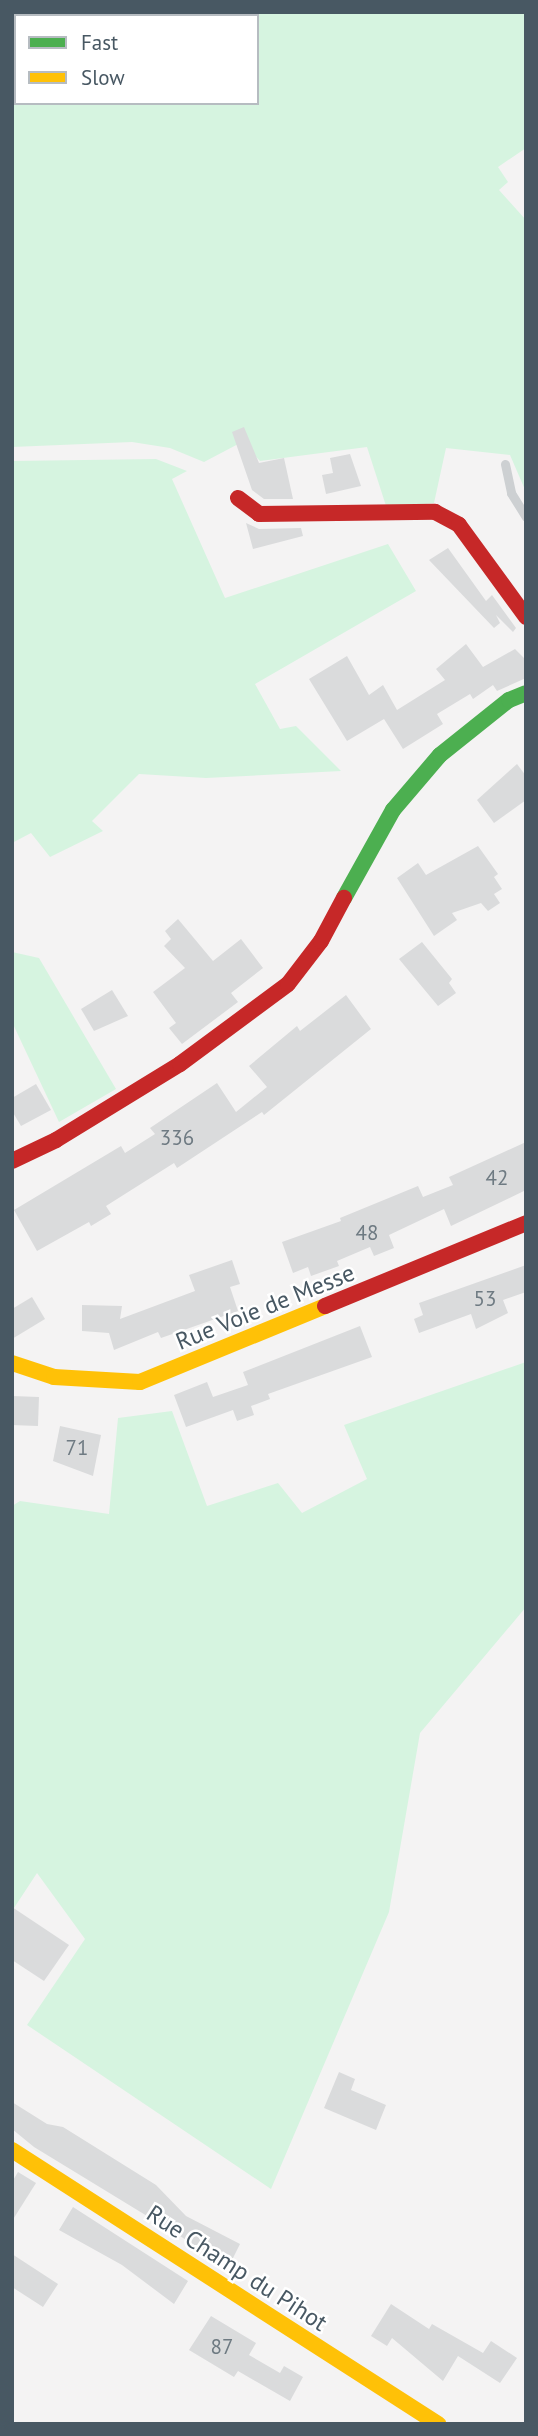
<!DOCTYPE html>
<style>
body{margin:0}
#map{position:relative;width:538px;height:2436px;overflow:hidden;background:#f4f3f3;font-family:"PT Sans",sans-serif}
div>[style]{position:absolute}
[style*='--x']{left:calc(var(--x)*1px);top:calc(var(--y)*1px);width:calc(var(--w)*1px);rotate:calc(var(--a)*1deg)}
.green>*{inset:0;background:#d6f4e0}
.building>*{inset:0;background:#dadbdc;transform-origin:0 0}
.lane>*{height:9px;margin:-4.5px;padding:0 4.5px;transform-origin:4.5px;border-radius:4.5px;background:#cdd0d2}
.fast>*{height:16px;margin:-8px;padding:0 8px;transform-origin:8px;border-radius:8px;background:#4caf50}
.slow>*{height:16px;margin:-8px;padding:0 8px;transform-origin:8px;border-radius:8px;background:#ffc107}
.jam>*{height:16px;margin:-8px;padding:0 8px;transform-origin:8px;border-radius:8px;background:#c62828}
span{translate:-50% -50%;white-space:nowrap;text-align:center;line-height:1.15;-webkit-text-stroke:5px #fff;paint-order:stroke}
.number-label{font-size:21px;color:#6e7a82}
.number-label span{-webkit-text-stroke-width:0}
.street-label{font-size:24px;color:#485863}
.frame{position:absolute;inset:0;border:14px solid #485863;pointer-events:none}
.legend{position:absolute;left:14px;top:14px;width:245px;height:91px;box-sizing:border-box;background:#fff;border:2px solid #b6bcc1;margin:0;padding:9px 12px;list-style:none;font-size:21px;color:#485863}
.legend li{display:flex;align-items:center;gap:14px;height:35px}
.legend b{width:35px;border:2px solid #b6bcc1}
</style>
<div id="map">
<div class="green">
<i style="clip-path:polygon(evenodd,12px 12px,526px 12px,526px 148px,498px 167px,508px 182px,499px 190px,526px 220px,526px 492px,510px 455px,446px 448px,434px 503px,387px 509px,367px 447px,260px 461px,242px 442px,204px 462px,170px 448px,132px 442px,12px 447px,12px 12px,16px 16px,257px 16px,257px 103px,16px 103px,16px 16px)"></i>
<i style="clip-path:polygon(156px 459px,187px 471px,172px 479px,225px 598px,388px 544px,416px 591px,255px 684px,280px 729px,296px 726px,341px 771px,206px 778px,139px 774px,92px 821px,103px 831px,50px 857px,31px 833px,12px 843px,12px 461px)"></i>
<i style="clip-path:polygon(12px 952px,39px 958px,116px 1089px,59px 1122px,12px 1022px)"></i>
<i style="clip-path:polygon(526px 1362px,526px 1607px,420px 1733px,389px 1912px,271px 2189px,27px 2025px,85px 1939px,37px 1873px,12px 1911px,12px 1506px,20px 1501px,109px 1514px,118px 1418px,172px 1411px,207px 1506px,278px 1483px,302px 1513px,367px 1479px,344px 1425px)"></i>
</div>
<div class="building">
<i style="clip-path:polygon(244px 427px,259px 463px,284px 458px,293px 499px,264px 499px,252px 490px,232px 432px)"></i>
<i style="clip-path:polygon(350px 454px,361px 486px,326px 494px,322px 475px,333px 473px,330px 458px)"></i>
<i style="clip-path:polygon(246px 523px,259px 529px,301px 528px,303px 536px,253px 549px)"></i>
<i style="clip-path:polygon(448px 548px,486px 601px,492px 595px,516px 628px,513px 632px,496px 615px,500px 623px,494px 628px,429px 560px)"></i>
<i style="clip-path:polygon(466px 644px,483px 667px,515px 649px,526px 660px,526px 678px,497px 691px,493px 685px,473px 699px,470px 694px,437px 714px,443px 724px,403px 749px,384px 719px,347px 741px,309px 679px,347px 656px,369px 695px,383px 685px,397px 710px,445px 680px,436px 669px)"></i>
<i style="clip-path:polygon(517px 764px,526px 776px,526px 800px,494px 823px,477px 800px)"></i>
<i style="clip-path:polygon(478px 846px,498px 874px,494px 877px,502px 889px,494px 894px,500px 903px,488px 911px,481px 903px,452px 913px,457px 920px,434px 936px,397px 878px,418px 863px,426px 875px)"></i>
<i style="clip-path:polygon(178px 919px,213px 961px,241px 939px,263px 968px,231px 993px,238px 1002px,182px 1044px,169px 1028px,176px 1023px,153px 992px,185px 968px,164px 946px,171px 939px,165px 931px)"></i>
<i style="clip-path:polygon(422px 942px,452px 979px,449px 983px,456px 993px,438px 1006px,399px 959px)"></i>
<i style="clip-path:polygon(112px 990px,128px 1016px,94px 1031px,81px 1009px)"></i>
<i style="clip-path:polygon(346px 995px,371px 1029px,264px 1115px,262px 1112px,177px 1168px,174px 1163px,106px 1206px,111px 1214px,91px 1226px,89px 1222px,37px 1251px,14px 1210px,121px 1146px,125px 1153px,155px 1134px,150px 1128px,217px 1083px,236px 1112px,267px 1087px,249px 1066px,297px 1026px,300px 1031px)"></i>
<i style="clip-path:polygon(36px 1084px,51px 1110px,21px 1126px,12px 1111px,12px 1098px)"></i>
<i style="clip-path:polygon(526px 1142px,526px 1190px,451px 1226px,444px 1209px,389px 1235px,394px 1248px,374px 1256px,370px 1247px,337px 1261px,339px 1266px,311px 1276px,308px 1267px,293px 1273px,282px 1242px,341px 1221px,340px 1218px,418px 1186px,423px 1197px,453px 1185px,449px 1177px)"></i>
<i style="clip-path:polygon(232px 1260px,240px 1284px,230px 1287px,238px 1311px,161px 1338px,158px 1332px,114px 1350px,109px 1333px,82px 1331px,82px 1305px,122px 1306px,120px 1319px,195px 1291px,189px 1275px)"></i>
<i style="clip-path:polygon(526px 1265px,526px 1292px,503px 1300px,508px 1313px,476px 1329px,471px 1314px,419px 1333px,414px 1319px,423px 1315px,419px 1303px)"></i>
<i style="clip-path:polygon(32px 1297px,45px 1319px,12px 1339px,12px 1309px)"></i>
<i style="clip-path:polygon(360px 1326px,372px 1357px,268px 1394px,270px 1399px,251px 1406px,254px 1415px,237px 1421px,233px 1410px,186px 1427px,174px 1395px,207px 1382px,213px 1397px,248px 1385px,243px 1372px)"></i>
<i style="left:12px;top:1396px;width:27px;height:29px;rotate:2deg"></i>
<i style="clip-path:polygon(60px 1426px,101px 1435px,93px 1476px,53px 1461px)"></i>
<i style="clip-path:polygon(12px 1907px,69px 1945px,44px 1981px,12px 1960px)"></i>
<i style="clip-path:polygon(339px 2072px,355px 2079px,351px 2090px,386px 2105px,376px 2130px,324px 2108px)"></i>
<i style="clip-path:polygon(12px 2102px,47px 2124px,63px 2127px,156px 2185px,186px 2216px,240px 2244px,229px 2266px,34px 2147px,12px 2129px)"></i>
<i style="clip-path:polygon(18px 2172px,36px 2183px,12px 2221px,12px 2182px)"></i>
<i style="clip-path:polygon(73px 2207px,188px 2281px,174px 2304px,122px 2265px,59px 2230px)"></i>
<i style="clip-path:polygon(12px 2254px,58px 2284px,43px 2307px,12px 2287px)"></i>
<i style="clip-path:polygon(391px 2304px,429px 2329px,432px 2324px,483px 2353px,491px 2341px,517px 2358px,500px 2383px,458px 2356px,443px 2381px,392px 2338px,387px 2346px,371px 2336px)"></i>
<i style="clip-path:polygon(211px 2316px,256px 2343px,249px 2355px,280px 2373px,284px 2366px,303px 2377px,290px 2401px,238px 2371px,234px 2377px,189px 2350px)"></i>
</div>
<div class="lane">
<i style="--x:505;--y:464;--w:30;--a:78"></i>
<i style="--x:511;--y:493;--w:28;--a:58"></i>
</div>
<div class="fast">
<i style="--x:344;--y:898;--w:101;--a:-60.9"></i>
<i style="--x:393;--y:810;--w:72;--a:-49.5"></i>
<i style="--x:440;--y:755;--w:88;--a:-38.6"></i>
<i style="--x:509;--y:700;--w:18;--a:-22"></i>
</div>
<div class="slow">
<i style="--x:12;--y:1363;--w:44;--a:18.4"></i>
<i style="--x:54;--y:1377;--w:86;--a:3.3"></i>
<i style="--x:140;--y:1382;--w:200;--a:-22.3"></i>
<i style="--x:12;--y:2150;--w:507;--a:32.75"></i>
</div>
<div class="jam">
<i style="--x:238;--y:498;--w:26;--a:37"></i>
<i style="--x:259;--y:514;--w:176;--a:-0.7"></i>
<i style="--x:435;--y:512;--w:27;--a:28"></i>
<i style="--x:459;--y:525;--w:114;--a:53.9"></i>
<i style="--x:12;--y:1161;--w:49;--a:-25.5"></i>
<i style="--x:56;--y:1140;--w:145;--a:-31.5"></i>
<i style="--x:180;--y:1064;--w:134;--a:-36.5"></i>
<i style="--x:288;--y:984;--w:54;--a:-52.5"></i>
<i style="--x:321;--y:941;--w:49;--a:-61.9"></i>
<i style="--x:325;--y:1306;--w:217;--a:-22.4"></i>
</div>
<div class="number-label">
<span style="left:177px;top:1138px">336</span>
<span style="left:497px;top:1178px">42</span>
<span style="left:367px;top:1233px">48</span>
<span style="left:485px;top:1299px">53</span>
<span style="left:77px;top:1448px">71</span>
<span style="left:222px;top:2347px">87</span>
</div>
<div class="street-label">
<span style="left:265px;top:1307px;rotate:-22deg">Rue Voie de Messe</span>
<span style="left:237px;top:2268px;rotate:33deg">Rue Champ du Pihot</span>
</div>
<div class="frame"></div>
<ul class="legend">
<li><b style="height:9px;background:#4caf50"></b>Fast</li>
<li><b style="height:9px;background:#ffc107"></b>Slow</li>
</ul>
</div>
